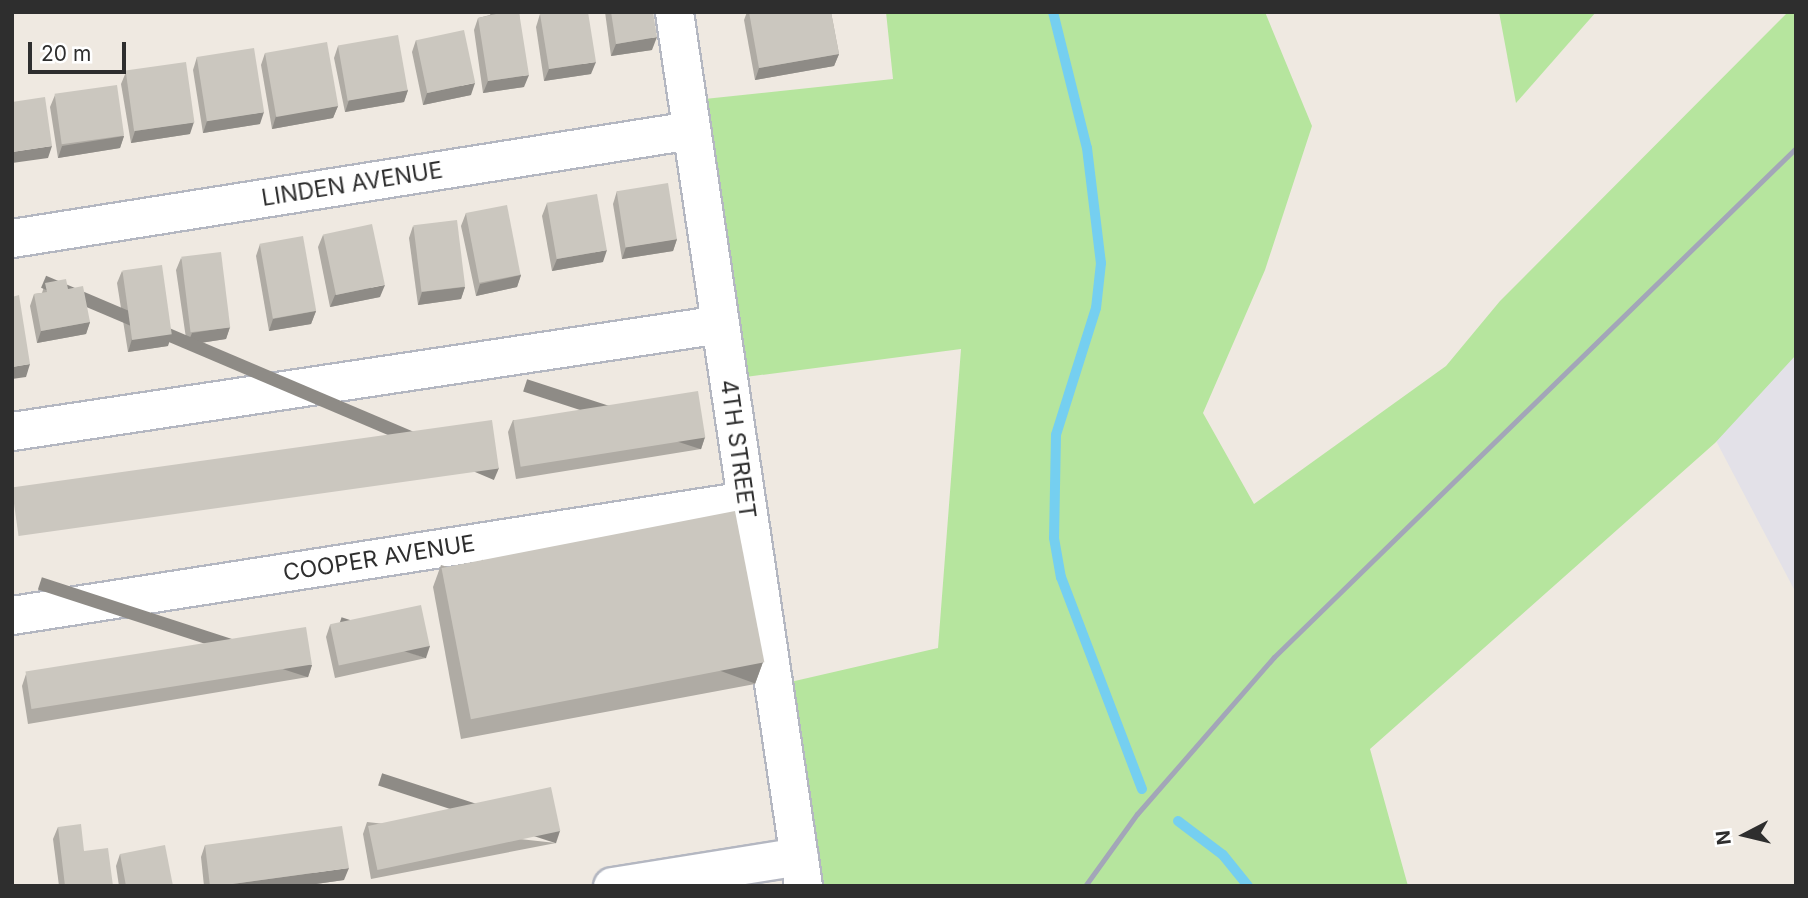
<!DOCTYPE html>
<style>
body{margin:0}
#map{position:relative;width:1808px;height:898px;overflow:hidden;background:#efe9e1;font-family:Inter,sans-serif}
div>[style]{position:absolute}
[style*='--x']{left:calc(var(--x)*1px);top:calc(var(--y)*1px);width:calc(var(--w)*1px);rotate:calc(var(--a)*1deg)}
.industrial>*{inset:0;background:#e3e1e8}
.green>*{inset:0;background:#b6e59e}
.stream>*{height:10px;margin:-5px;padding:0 5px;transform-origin:5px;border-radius:5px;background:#75cff0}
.roads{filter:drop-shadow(2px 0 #b4b7c1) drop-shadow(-2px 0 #b4b7c1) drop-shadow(0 2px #b4b7c1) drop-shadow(0 -2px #b4b7c1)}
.minor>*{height:37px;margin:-18.5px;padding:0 18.5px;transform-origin:18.5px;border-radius:18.5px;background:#fff}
.rail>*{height:5px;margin:-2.5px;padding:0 2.5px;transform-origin:2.5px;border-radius:2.5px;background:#a3a6b8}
.wall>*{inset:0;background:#afaba4}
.shaded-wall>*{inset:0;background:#8e8b86;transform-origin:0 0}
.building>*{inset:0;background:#cbc7bf;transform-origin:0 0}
span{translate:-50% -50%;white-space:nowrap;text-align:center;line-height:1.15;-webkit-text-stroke:6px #fff;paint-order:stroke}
.street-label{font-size:23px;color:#2e2e2e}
.frame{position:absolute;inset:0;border:14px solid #2e2e2e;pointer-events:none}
.north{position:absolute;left:1710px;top:800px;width:70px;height:70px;-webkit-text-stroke:5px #fff;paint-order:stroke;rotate:263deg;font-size:19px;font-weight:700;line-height:28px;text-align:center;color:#2e2e2e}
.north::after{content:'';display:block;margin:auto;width:24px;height:32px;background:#2e2e2e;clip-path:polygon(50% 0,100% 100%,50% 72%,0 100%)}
.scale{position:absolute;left:28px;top:42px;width:98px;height:32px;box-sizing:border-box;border:4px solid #2e2e2e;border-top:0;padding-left:9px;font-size:21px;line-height:24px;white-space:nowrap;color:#2e2e2e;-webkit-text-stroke:5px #fff;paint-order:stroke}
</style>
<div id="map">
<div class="industrial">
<i style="clip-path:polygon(1796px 355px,1796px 593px,1714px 437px)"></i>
</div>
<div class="green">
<i style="clip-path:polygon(886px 12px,1265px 12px,1312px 126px,1265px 270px,1203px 413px,1254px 504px,1446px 366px,1500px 301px,1788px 12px,1796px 12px,1796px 355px,1715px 443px,1370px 749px,1408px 886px,802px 886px,786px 683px,938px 648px,961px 349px,738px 378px,695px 100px,893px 79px)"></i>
<i style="clip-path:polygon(1499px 12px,1596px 12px,1516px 103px)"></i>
</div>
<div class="stream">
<i style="--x:1053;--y:12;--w:140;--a:76"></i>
<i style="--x:1087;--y:148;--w:116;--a:83.1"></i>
<i style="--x:1101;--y:263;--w:45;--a:96.3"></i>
<i style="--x:1096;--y:308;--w:133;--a:107.5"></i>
<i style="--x:1056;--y:435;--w:103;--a:91.1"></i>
<i style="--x:1054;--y:538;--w:40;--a:80"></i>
<i style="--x:1061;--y:577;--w:227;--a:69.1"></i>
<i style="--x:1178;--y:821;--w:56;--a:37.1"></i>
<i style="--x:1223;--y:855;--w:40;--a:51"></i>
</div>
<div class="roads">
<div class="minor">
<i style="--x:674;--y:12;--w:883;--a:81.6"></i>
<i style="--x:12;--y:238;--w:688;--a:-9.04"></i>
<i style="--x:12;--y:431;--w:716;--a:-8.59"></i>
<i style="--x:12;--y:615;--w:743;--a:-8.9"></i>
<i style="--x:612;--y:886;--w:189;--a:-9.1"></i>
</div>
</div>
<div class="rail">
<i style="--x:1085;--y:886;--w:89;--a:-54.2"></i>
<i style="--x:1137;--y:814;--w:208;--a:-48.9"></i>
<i style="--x:1274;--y:657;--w:729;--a:-44.28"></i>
</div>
<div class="wall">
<i style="clip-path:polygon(491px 12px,519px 12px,524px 87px,483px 93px,474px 30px,478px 18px,490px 15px)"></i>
<i style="clip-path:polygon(605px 12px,653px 12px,652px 50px,611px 56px)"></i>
<i style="clip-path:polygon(747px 12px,831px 12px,839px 54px,834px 66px,755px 80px,744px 20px)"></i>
<i style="clip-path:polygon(540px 14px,591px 74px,544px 81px,536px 27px)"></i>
<i style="clip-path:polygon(416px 40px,471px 95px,423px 105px,412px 52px)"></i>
<i style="clip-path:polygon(338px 46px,408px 90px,404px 102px,345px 112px,334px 58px)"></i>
<i style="clip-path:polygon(265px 53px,338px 106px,333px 118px,272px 129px,261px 65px)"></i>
<i style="clip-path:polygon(197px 57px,260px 124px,203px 133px,193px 70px)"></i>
<i style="clip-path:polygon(126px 72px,190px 134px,131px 143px,121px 84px)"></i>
<i style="clip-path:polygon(55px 95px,124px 136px,120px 148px,58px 158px,50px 107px)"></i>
<i style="clip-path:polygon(617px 191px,677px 239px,673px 251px,622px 259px,613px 204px)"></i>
<i style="clip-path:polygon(547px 203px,603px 262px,552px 271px,542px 216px)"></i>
<i style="clip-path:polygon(466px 213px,521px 275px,517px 287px,476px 296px,461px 226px)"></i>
<i style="clip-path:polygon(413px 226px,465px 287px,461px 299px,418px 305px,409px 238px)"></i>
<i style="clip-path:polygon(323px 235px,380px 297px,330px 307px,318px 247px)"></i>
<i style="clip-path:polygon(260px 244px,316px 311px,311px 324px,269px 331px,256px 256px)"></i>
<i style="clip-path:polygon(181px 258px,230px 327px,226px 339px,187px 345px,176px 270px)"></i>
<i style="clip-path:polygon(122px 271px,168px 346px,128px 352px,117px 283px)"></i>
<i style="clip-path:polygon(45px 283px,68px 289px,90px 322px,86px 334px,37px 343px,30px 306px,34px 294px,42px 293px)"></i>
<i style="clip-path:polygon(513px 420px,705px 437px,701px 449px,516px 479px,508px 432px)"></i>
<i style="clip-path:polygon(441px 565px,763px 662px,755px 684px,461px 739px,433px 587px)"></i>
<i style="clip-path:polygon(330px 625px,426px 658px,335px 678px,326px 637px)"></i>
<i style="clip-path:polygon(312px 665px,308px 677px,28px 724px,22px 686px,26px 674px)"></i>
<i style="clip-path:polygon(367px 822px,556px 843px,371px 879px,363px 834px)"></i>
<i style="clip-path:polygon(58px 827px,84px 851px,113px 886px,59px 886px,53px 839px)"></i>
<i style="clip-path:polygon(205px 845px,344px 880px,302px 886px,204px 886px,201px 857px)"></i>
<i style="clip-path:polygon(120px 854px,173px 886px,119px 886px,116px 866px)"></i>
</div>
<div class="shaded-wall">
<i style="clip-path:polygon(657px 37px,652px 50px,611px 56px,616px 44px)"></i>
<i style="clip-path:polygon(839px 54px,834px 66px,755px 80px,759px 68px)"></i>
<i style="clip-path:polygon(596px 62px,591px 74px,544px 81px,549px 69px)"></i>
<i style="clip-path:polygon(529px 75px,524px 87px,483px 93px,488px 81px)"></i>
<i style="clip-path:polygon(475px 83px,471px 95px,423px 105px,427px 93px)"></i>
<i style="clip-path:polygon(408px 90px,404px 102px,345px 112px,349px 100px)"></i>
<i style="clip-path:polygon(338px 106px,333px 118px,272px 129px,276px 116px)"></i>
<i style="clip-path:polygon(264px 112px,260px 124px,203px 133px,207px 121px)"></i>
<i style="clip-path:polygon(194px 122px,190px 134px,131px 143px,135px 131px)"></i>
<i style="clip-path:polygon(124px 136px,120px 148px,58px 158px,62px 146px)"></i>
<i style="clip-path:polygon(52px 146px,48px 158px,12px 163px,12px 152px)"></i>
<i style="clip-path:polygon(677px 239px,673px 251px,622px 259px,626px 247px)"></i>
<i style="clip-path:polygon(607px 250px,603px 262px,552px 271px,557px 259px)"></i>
<i style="clip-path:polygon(521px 275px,517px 287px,476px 296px,480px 284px)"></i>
<i style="clip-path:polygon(385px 285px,380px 297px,330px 307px,335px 295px)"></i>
<i style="clip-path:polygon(465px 287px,461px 299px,418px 305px,422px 292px)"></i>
<i style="clip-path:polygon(316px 311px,311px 324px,269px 331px,273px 319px)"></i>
<i style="clip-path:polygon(90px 322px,86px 334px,37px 343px,41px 331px)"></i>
<i style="clip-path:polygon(230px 327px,226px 339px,187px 345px,192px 333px)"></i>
<i style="clip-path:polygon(172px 334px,168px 346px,128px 352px,132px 339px)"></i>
<i style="clip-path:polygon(30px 364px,26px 377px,12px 379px,12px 367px)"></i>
<i style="left:705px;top:437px;width:13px;height:187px;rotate:108deg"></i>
<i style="left:499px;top:468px;width:13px;height:492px;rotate:113deg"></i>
<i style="left:430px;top:646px;width:13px;height:93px;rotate:108deg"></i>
<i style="left:763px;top:662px;width:23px;height:299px;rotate:110deg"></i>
<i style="left:312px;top:665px;width:13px;height:284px;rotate:108deg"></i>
<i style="left:560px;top:831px;width:13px;height:187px;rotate:108deg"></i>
<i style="clip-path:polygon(349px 868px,344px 880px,302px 886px,218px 886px)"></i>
</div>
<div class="building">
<i style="clip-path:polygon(496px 12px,519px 12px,529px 75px,488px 81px,478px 18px,496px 14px)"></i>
<i style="clip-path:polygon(555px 12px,588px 12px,596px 62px,549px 69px,540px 14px)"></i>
<i style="clip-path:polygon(611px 12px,653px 12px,657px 37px,616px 44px)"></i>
<i style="clip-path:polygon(749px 12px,831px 12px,839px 54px,759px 68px)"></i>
<i style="left:464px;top:30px;width:54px;height:49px;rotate:78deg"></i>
<i style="left:398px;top:35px;width:56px;height:61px;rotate:80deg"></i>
<i style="left:327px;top:42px;width:65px;height:63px;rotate:80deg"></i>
<i style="left:254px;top:48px;width:65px;height:58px;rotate:81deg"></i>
<i style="left:186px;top:62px;width:61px;height:61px;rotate:82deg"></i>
<i style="left:117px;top:85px;width:51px;height:63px;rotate:82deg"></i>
<i style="clip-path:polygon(45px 97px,52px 146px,12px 152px,12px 102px)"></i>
<i style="left:668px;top:183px;width:57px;height:52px;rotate:81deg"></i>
<i style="left:597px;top:194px;width:57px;height:51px;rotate:80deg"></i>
<i style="left:507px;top:205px;width:71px;height:42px;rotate:79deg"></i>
<i style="left:457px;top:220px;width:67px;height:44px;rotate:83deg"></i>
<i style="left:372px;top:224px;width:62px;height:50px;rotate:78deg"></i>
<i style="left:303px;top:236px;width:76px;height:44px;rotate:80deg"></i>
<i style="left:221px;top:252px;width:76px;height:40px;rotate:83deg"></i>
<i style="left:162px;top:265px;width:70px;height:40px;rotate:82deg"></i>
<i style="clip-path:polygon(66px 279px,68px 289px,83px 286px,90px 322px,41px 331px,34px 294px,47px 292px,45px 283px)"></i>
<i style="clip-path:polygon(19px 295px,30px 364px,12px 367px,12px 297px)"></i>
<i style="left:698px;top:391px;width:47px;height:187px;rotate:81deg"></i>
<i style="left:492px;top:420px;width:49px;height:485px;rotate:82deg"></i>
<i style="left:735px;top:511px;width:154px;height:299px;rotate:79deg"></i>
<i style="left:421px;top:605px;width:42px;height:93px;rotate:78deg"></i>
<i style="left:306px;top:627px;width:38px;height:284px;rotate:81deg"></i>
<i style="left:551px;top:787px;width:45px;height:187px;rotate:78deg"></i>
<i style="clip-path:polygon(81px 824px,84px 851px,108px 848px,113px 886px,65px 886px,58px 827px)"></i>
<i style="clip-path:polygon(342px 826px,349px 868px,218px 886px,210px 886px,205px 845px)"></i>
<i style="clip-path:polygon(165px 845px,173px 886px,126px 886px,120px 854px)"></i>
</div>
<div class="street-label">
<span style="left:352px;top:184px;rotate:-9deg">LINDEN AVENUE</span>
<span style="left:738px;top:449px;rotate:82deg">4TH STREET</span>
<span style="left:379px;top:558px;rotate:-9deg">COOPER AVENUE</span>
</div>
<div class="frame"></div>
<div class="north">N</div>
<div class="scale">20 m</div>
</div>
